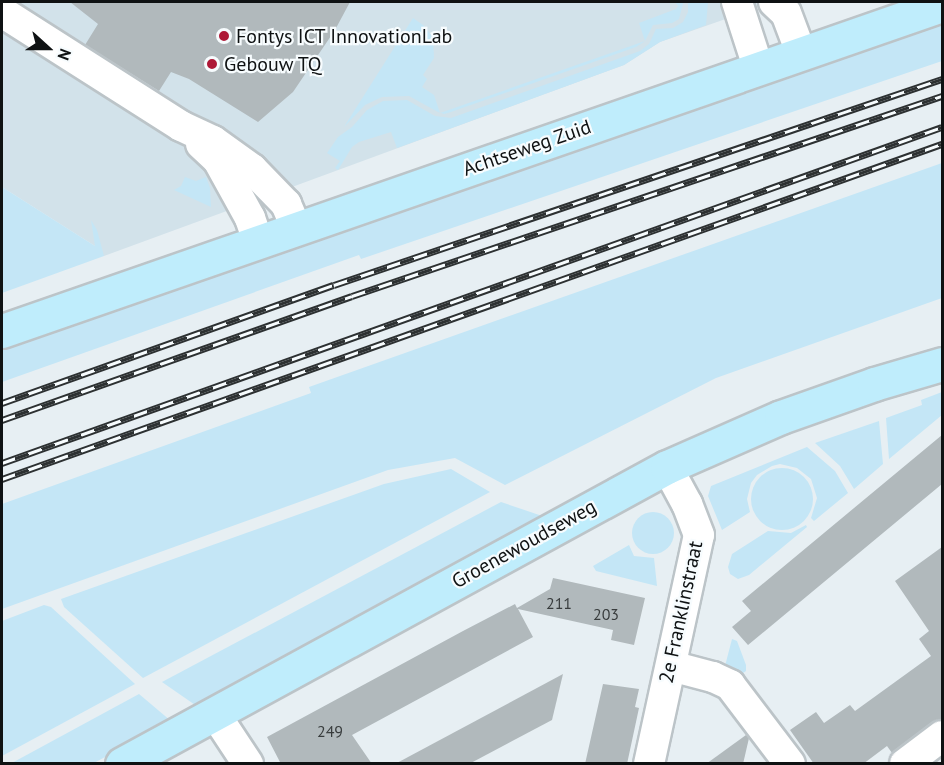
<!DOCTYPE html>
<style>
body{margin:0}
#map{position:relative;width:944px;height:765px;overflow:hidden;background:#e7eff3;font-family:"PT Sans",sans-serif}
div>[style]{position:absolute}
[style*='--x']{left:calc(var(--x)*1px);top:calc(var(--y)*1px);width:calc(var(--w)*1px);rotate:calc(var(--a)*1deg)}
.built>*{inset:0;background:#d2e2ea}
.green>*{inset:0;background:#c4e6f6}
.round{border-radius:50%}
.building>*{inset:0;background:#b1b9bc}
.roads{filter:drop-shadow(2px 0 #bcc4c8) drop-shadow(-2px 0 #bcc4c8) drop-shadow(0 2px #bcc4c8) drop-shadow(0 -2px #bcc4c8)}
.street>*{height:30px;margin:-15px;padding:0 15px;transform-origin:15px;border-radius:15px;background:#fff}
.secondary>*{height:33px;margin:-16.5px;padding:0 16.5px;transform-origin:16.5px;border-radius:16.5px;background:#bfedfc}
.rail>*{height:7px;margin-top:-3.5px;transform-origin:0;background:repeating-linear-gradient(90deg,#f7fcfe 0 14px,#2d3132 0 28px);box-sizing:border-box;border-block:2px solid #2d3132}
.dots>*{width:16px;height:16px;translate:-50% -50%;box-sizing:border-box;border:3px solid #f7fcfe;border-radius:50%}
span{translate:-50% -50%;white-space:nowrap;text-align:center;line-height:1.15;-webkit-text-stroke:4.5px #f7fcfe;paint-order:stroke}
.number-label{font-size:16px;color:#383c3d}
.number-label span{-webkit-text-stroke-width:0}
.poi-label{font-size:20px;color:#0f1213}
.left{translate:0 -50%;text-align:left}
.street-label{font-size:20px;color:#0f1213}
.frame{position:absolute;inset:0;border:3px solid #0f1213;pointer-events:none}
.north{position:absolute;left:18px;top:18px;width:60px;height:60px;-webkit-text-stroke:4px #f7fcfe;paint-order:stroke;rotate:111deg;font-size:16px;font-weight:700;line-height:24px;text-align:center;color:#0f1213}
.north::after{content:'';display:block;margin:auto;width:21px;height:27px;background:#0f1213;clip-path:polygon(50% 0,100% 100%,50% 72%,0 100%)}
</style>
<div id="map">
<div class="built">
<i style="clip-path:polygon(2px 2px,774px 2px,660px 42px,624px 65px,104px 256px,98px 254px,95px 246px,2px 187px)"></i>
</div>
<div class="green">
<i style="clip-path:polygon(675px 2px,682px 2px,683px 4px,679px 19px,672px 23px,653px 25px,645px 41px,636px 47px,448px 113px,444px 114px,438px 112px,409px 96px,382px 97px,365px 105px,344px 127px,413px 18px,423px 25px,433px 37px,434px 58px,423px 75px,427px 79px,422px 87px,434px 95px,440px 113px,645px 41px,639px 23px,676px 9px,678px 6px)"></i>
<i style="clip-path:polygon(688px 2px,708px 2px,706px 25px,660px 42px,624px 65px,397px 148px,391px 132px,359px 142px,352px 147px,338px 170px,335px 168px,340px 161px,327px 153px,338px 137px,352px 127px,367px 110px,383px 101px,407px 100px,435px 116px,451px 118px,640px 51px,649px 44px,656px 29px,673px 28px,683px 22px,688px 12px)"></i>
<i style="clip-path:polygon(942px 17px,942px 61px,361px 259px,359px 255px,2px 382px,2px 344px)"></i>
<i style="clip-path:polygon(942px 163px,942px 298px,716px 378px,505px 485px,455px 458px,388px 470px,2px 609px,2px 504px,311px 393px,309px 387px)"></i>
<i style="clip-path:polygon(185px 177px,196px 181px,206px 177px,210px 188px,211px 207px,174px 190px,181px 186px)"></i>
<i style="clip-path:polygon(2px 187px,95px 246px,91px 220px,97px 230px,104px 256px,2px 293px)"></i>
<i style="clip-path:polygon(942px 392px,942px 415px,889px 459px,886px 418px,922px 405px,921px 400px)"></i>
<i style="clip-path:polygon(879px 421px,883px 464px,854px 489px,840px 466px,815px 443px)"></i>
<i style="clip-path:polygon(807px 447px,835px 471px,848px 493px,814px 521px,811px 518px,817px 498px,811px 479px,797px 468px,780px 464px,772px 466px,757px 475px,751px 483px,747px 499px,750px 512px,722px 530px,708px 496px,711px 486px)"></i>
<i class="round" style="left:751px;top:468px;width:62px;height:62px"></i>
<i style="clip-path:polygon(451px 469px,490px 492px,143px 678px,64px 607px,61px 599px,384px 484px)"></i>
<i style="clip-path:polygon(501px 502px,548px 518px,198px 707px,162px 682px)"></i>
<i class="round" style="left:632px;top:512px;width:42px;height:42px"></i>
<i style="clip-path:polygon(806px 525px,807px 527px,749px 575px,738px 579px,730px 574px,728px 567px,732px 554px,768px 531px,791px 533px)"></i>
<i style="clip-path:polygon(629px 545px,634px 556px,654px 558px,657px 586px,596px 571px,593px 566px)"></i>
<i style="clip-path:polygon(44px 605px,51px 607px,135px 684px,2px 756px,2px 621px)"></i>
<i style="clip-path:polygon(732px 639px,737px 641px,746px 665px,746px 671px,736px 678px,725px 666px)"></i>
<i style="clip-path:polygon(139px 694px,171px 721px,94px 763px,10px 764px)"></i>
</div>
<div class="building">
<i style="clip-path:polygon(70px 2px,350px 2px,335px 30px,293px 92px,258px 122px,189px 79px,171px 72px,159px 91px,85px 45px,98px 24px)"></i>
<i style="clip-path:polygon(942px 435px,942px 484px,748px 645px,732px 627px,751px 611px,742px 601px)"></i>
<i style="clip-path:polygon(942px 547px,942px 719px,932px 722px,892px 753px,887px 746px,863px 764px,814px 764px,790px 730px,816px 712px,824px 723px,850px 705px,855px 711px,931px 656px,919px 639px,929px 631px,895px 581px)"></i>
<i style="clip-path:polygon(553px 578px,645px 598px,634px 645px,611px 640px,613px 630px,518px 609px,533px 637px,352px 735px,372px 764px,281px 764px,267px 737px,463px 631px,515px 604px,517px 608px,550px 589px)"></i>
<i style="clip-path:polygon(563px 674px,552px 720px,469px 764px,395px 764px)"></i>
<i style="clip-path:polygon(603px 684px,639px 689px,635px 707px,639px 708px,627px 764px,585px 764px)"></i>
<i style="clip-path:polygon(746px 735px,749px 738px,743px 764px,706px 764px)"></i>
</div>
<div class="roads">
<div class="street">
<i style="--x:737;--y:2;--w:68;--a:72.1"></i>
<i style="--x:774;--y:2;--w:16;--a:43"></i>
<i style="--x:786;--y:13;--w:43;--a:69.4"></i>
<i style="--x:2;--y:12;--w:212;--a:32.5"></i>
<i style="--x:181;--y:126;--w:35;--a:25"></i>
<i style="--x:213;--y:141;--w:48;--a:35.7"></i>
<i style="--x:252;--y:169;--w:49;--a:45.8"></i>
<i style="--x:286;--y:204;--w:26;--a:67"></i>
<i style="--x:201;--y:144;--w:23;--a:43"></i>
<i style="--x:218;--y:160;--w:66;--a:61.1"></i>
<i style="--x:250;--y:218;--w:24;--a:71"></i>
<i style="--x:671;--y:666;--w:43;--a:14.7"></i>
<i style="--x:713;--y:677;--w:19;--a:25"></i>
<i style="--x:730;--y:685;--w:99;--a:52.8"></i>
<i style="--x:215;--y:714;--w:60;--a:56.6"></i>
<i style="--x:649;--y:764;--w:234;--a:-77.7"></i>
<i style="--x:699;--y:535;--w:33;--a:-111"></i>
<i style="--x:687;--y:504;--w:42;--a:-118.4"></i>
<i style="--x:905;--y:764;--w:46;--a:-37.1"></i>
</div>
<div class="secondary">
<i style="--x:2;--y:331;--w:995;--a:-19.13"></i>
<i style="--x:122;--y:764;--w:621;--a:-28.59"></i>
<i style="--x:667;--y:467;--w:124;--a:-23.7"></i>
<i style="--x:781;--y:417;--w:99;--a:-19.5"></i>
<i style="--x:874;--y:384;--w:71;--a:-16.4"></i>
</div>
</div>
<div class="rail">
<i style="--x:2;--y:403;--w:352;--a:-19.6"></i>
<i style="--x:334;--y:285;--w:642;--a:-18.72"></i>
<i style="--x:2;--y:420;--w:371;--a:-19.5"></i>
<i style="--x:352;--y:296;--w:623;--a:-18.73"></i>
<i style="--x:2;--y:463;--w:998;--a:-19.67"></i>
<i style="--x:2;--y:479;--w:998;--a:-19.62"></i>
</div>
<div class="dots">
<i style="left:224px;top:36px;background:#ae1937"></i>
<i style="left:212px;top:64px;background:#ae1937"></i>
</div>
<div class="number-label">
<span style="left:559px;top:603px">211</span>
<span style="left:606px;top:614px">203</span>
<span style="left:330px;top:731px">249</span>
</div>
<div class="poi-label">
<span class="left" style="left:236px;top:36px">Fontys ICT InnovationLab</span>
<span class="left" style="left:224px;top:64px">Gebouw TQ</span>
</div>
<div class="street-label">
<span style="left:527px;top:148px;rotate:-19deg">Achtseweg Zuid</span>
<span style="left:524px;top:544px;rotate:-29deg">Groenewoudseweg</span>
<span style="left:681px;top:612px;rotate:-78deg">2e Franklinstraat</span>
</div>
<div class="frame"></div>
<div class="north">N</div>
</div>
